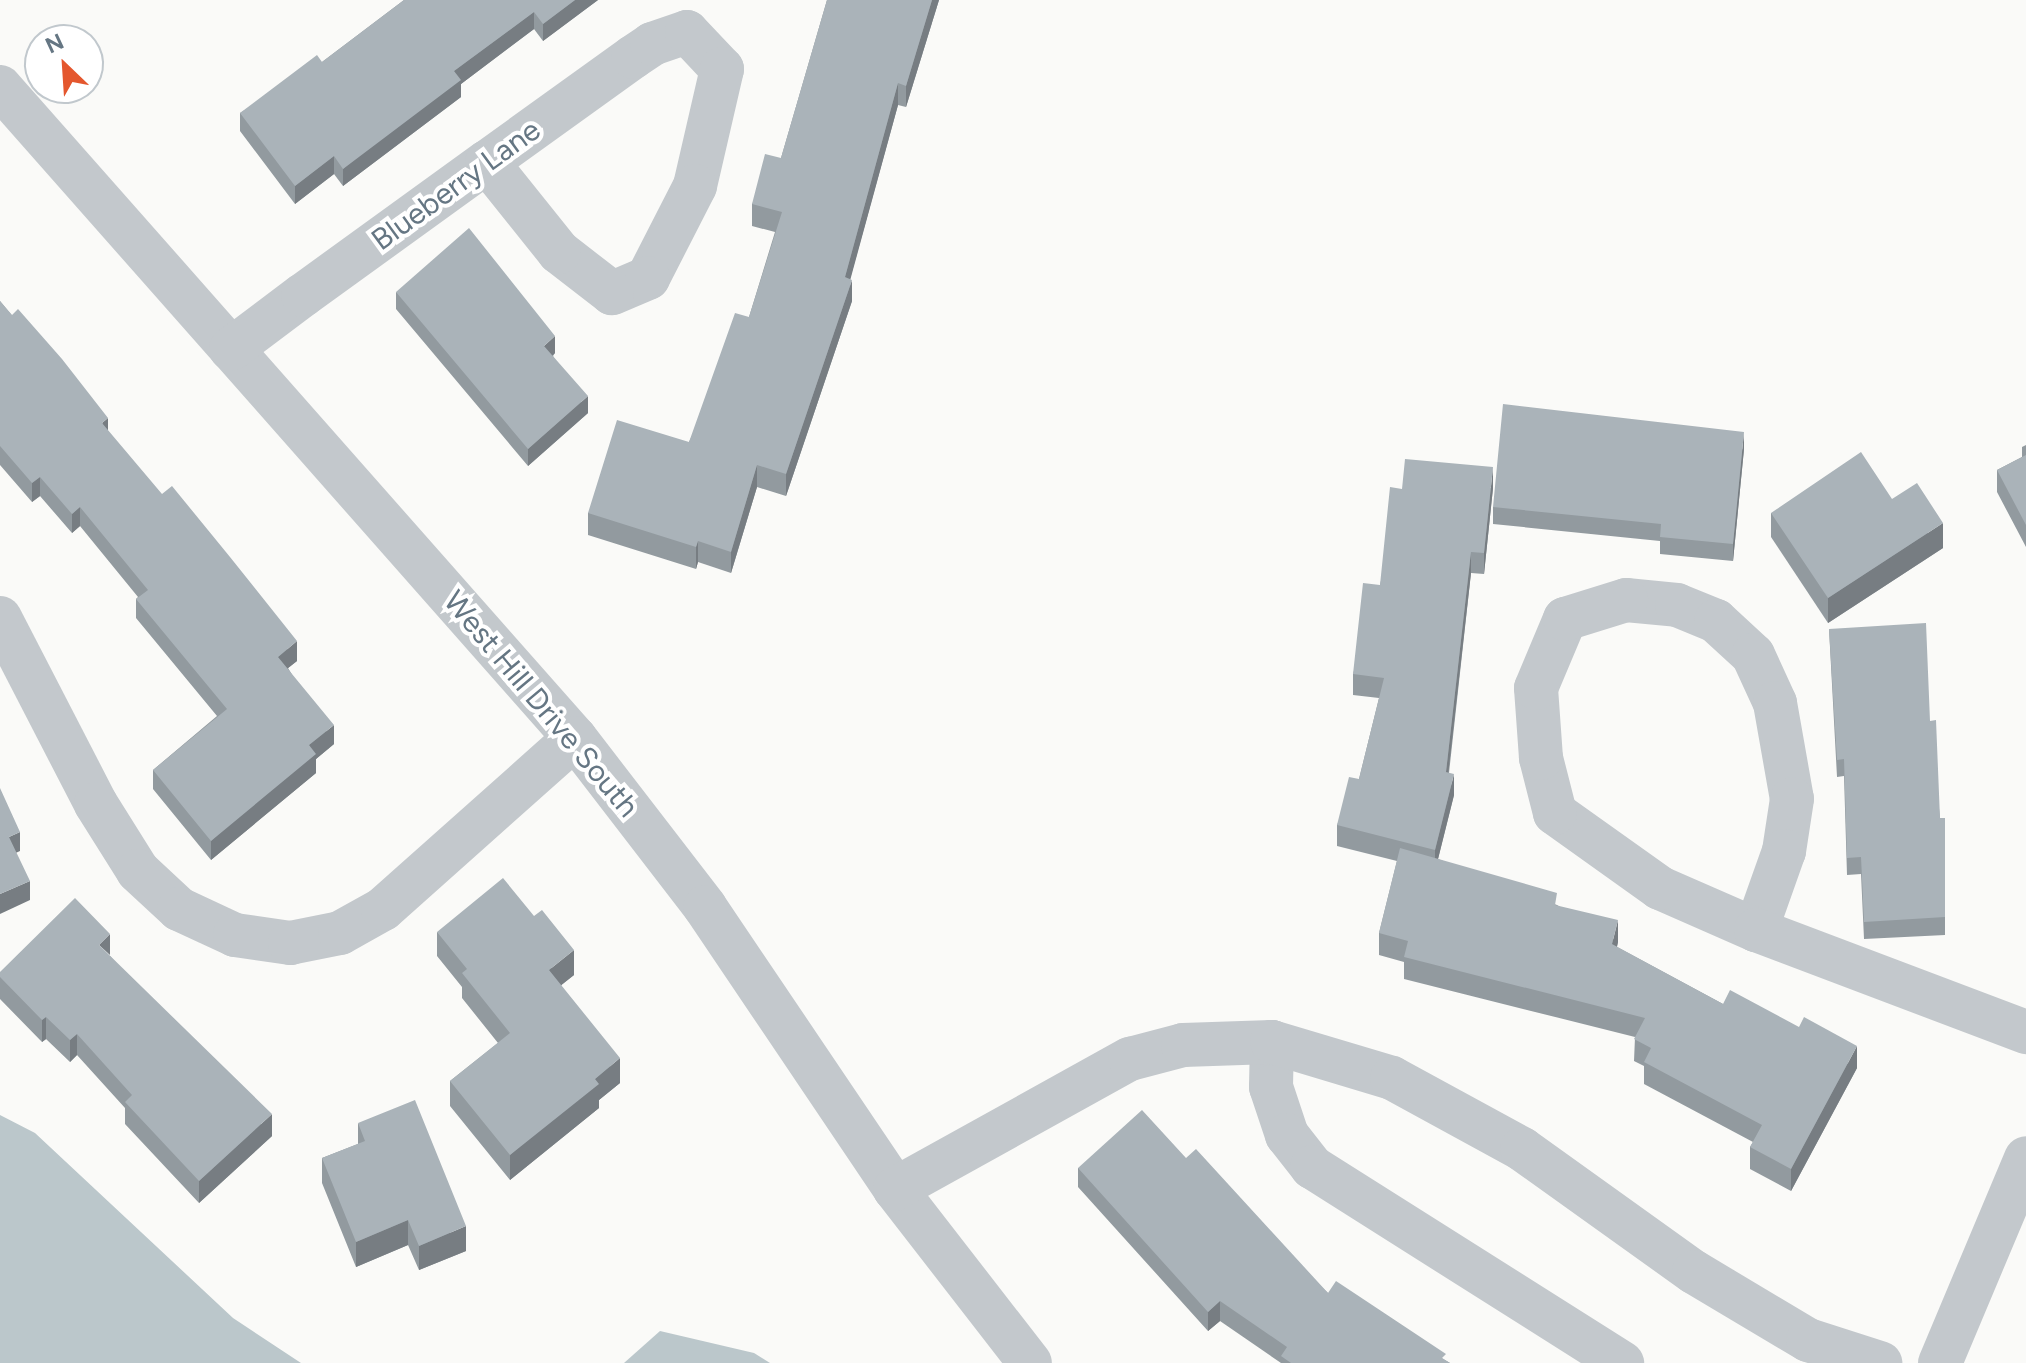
<!DOCTYPE html>
<style>
body{margin:0}
#map{position:relative;width:2026px;height:1363px;overflow:hidden;background:#fafaf8;font-family:Figtree,sans-serif}
div>[style]{position:absolute}
[style*='--x']{left:calc(var(--x)*1px);top:calc(var(--y)*1px);width:calc(var(--w)*1px);rotate:calc(var(--a)*1deg)}
.water>*{inset:0;background:#bbc7cb}
.minor>*{height:44px;margin:-22px;padding:0 22px;transform-origin:22px;border-radius:22px;background:#c3c8cc}
.wall>*{inset:0;background:#929a9f}
.shaded-wall>*{inset:0;background:#777d82}
.building>*{inset:0;background:#aab3b9}
span{translate:-50% -50%;white-space:nowrap;text-align:center;line-height:1.15;-webkit-text-stroke:8px #fff;paint-order:stroke}
.street-label{font-size:30px;color:#657683}
.north{position:absolute;left:24px;top:24px;width:80px;height:80px;box-sizing:border-box;background:#fff;border:2px solid #c1c8cd;border-radius:50%;rotate:335deg;font-size:22px;font-weight:700;line-height:32px;text-align:center;color:#657683}
.north::after{content:'';display:block;margin:auto;width:28px;height:36px;background:#e4572e;clip-path:polygon(50% 0,100% 100%,50% 72%,0 100%)}
</style>
<div id="map">
<div class="water">
<i style="clip-path:polygon(0 1115px,35px 1133px,233px 1318px,301px 1363px,0 1363px)"></i>
<i style="clip-path:polygon(660px 1331px,754px 1353px,770px 1363px,624px 1363px)"></i>
</div>
<div class="minor">
<i style="--x:0;--y:87;--w:869;--a:48.55"></i>
<i style="--x:575;--y:738;--w:213;--a:52.4"></i>
<i style="--x:705;--y:907;--w:340;--a:56"></i>
<i style="--x:895;--y:1189;--w:220;--a:52.2"></i>
<i style="--x:231;--y:349;--w:90;--a:-36.9"></i>
<i style="--x:303;--y:295;--w:227;--a:-35.9"></i>
<i style="--x:487;--y:162;--w:180;--a:-35.7"></i>
<i style="--x:633;--y:57;--w:23;--a:-34"></i>
<i style="--x:652;--y:44;--w:37;--a:-19"></i>
<i style="--x:687;--y:32;--w:51;--a:46.6"></i>
<i style="--x:722;--y:69;--w:120;--a:103"></i>
<i style="--x:695;--y:186;--w:103;--a:117.1"></i>
<i style="--x:648;--y:278;--w:39;--a:157"></i>
<i style="--x:612;--y:293;--w:67;--a:-142.3"></i>
<i style="--x:559;--y:252;--w:115;--a:-128.7"></i>
<i style="--x:1626;--y:600;--w:51;--a:5.6"></i>
<i style="--x:1677;--y:605;--w:42;--a:22.3"></i>
<i style="--x:1716;--y:621;--w:50;--a:42.6"></i>
<i style="--x:1753;--y:655;--w:53;--a:65.4"></i>
<i style="--x:1775;--y:703;--w:97;--a:80"></i>
<i style="--x:1792;--y:799;--w:53;--a:98.7"></i>
<i style="--x:1784;--y:851;--w:84;--a:109.5"></i>
<i style="--x:1756;--y:930;--w:105;--a:-156.4"></i>
<i style="--x:1660;--y:888;--w:129;--a:-144.5"></i>
<i style="--x:1555;--y:813;--w:57;--a:-104.3"></i>
<i style="--x:1541;--y:758;--w:70;--a:-94.1"></i>
<i style="--x:1536;--y:688;--w:75;--a:-67.2"></i>
<i style="--x:1565;--y:619;--w:64;--a:-17.3"></i>
<i style="--x:0;--y:618;--w:209;--a:62.7"></i>
<i style="--x:96;--y:804;--w:79;--a:57.9"></i>
<i style="--x:138;--y:871;--w:56;--a:42.8"></i>
<i style="--x:179;--y:909;--w:62;--a:24.9"></i>
<i style="--x:235;--y:935;--w:56;--a:8.3"></i>
<i style="--x:290;--y:943;--w:51;--a:-11.3"></i>
<i style="--x:340;--y:933;--w:49;--a:-29.2"></i>
<i style="--x:383;--y:909;--w:257;--a:-41.7"></i>
<i style="--x:1756;--y:930;--w:289;--a:20.7"></i>
<i style="--x:1272;--y:1042;--w:45;--a:91.3"></i>
<i style="--x:1271;--y:1087;--w:51;--a:71.6"></i>
<i style="--x:1287;--y:1135;--w:41;--a:52"></i>
<i style="--x:1312;--y:1167;--w:367;--a:32.3"></i>
<i style="--x:895;--y:1189;--w:269;--a:-29"></i>
<i style="--x:1130;--y:1059;--w:55;--a:-14.8"></i>
<i style="--x:1183;--y:1045;--w:89;--a:-1.9"></i>
<i style="--x:1272;--y:1042;--w:125;--a:16.7"></i>
<i style="--x:1392;--y:1078;--w:148;--a:28.6"></i>
<i style="--x:1522;--y:1149;--w:211;--a:35.6"></i>
<i style="--x:1694;--y:1272;--w:133;--a:30.8"></i>
<i style="--x:1808;--y:1340;--w:76;--a:17.7"></i>
<i style="--x:1940;--y:1363;--w:222;--a:-67.2"></i>
</div>
<div class="wall">
<i style="clip-path:polygon(404px 0,598px 0,543px 41px,534px 29px,461px 84px,461px 97px,343px 186px,334px 174px,295px 204px,240px 131px,240px 113px,322px 62px)"></i>
<i style="clip-path:polygon(827px 0,939px 0,906px 107px,898px 105px,850px 279px,852px 301px,786px 496px,757px 487px,731px 573px,698px 562px,696px 569px,588px 535px,588px 513px,689px 442px,749px 317px,775px 232px,752px 226px,752px 204px,781px 158px)"></i>
<i style="clip-path:polygon(396px 292px,555px 353px,553px 356px,588px 413px,528px 466px,396px 309px)"></i>
<i style="clip-path:polygon(0 301px,297px 661px,288px 668px,334px 744px,316px 759px,316px 773px,211px 860px,153px 789px,153px 770px,217px 716px,136px 618px,136px 599px,138px 597px,80px 526px,72px 533px,40px 496px,32px 502px,0 465px)"></i>
<i style="clip-path:polygon(2026px 445px,2026px 547px,1997px 492px,1997px 470px,2022px 457px,2022px 447px)"></i>
<i style="clip-path:polygon(1744px 449px,1733px 561px,1660px 554px,1660px 541px,1493px 524px,1493px 507px)"></i>
<i style="clip-path:polygon(1493px 488px,1484px 574px,1471px 573px,1449px 773px,1454px 795px,1438px 859px,1557px 905px,1618px 942px,1617px 947px,1723px 1004px,1857px 1068px,1791px 1191px,1750px 1169px,1750px 1147px,1753px 1142px,1644px 1084px,1644px 1066px,1634px 1061px,1635px 1037px,1404px 979px,1404px 962px,1379px 955px,1379px 933px,1397px 861px,1337px 846px,1337px 825px,1359px 779px,1379px 698px,1353px 695px,1353px 674px,1380px 585px,1402px 489px)"></i>
<i style="clip-path:polygon(1892px 499px,1943px 548px,1828px 623px,1771px 537px,1771px 513px)"></i>
<i style="clip-path:polygon(1829px 629px,1930px 721px,1940px 818px,1945px 818px,1945px 935px,1864px 939px,1861px 874px,1847px 875px,1844px 776px,1837px 777px)"></i>
<i style="clip-path:polygon(437px 932px,574px 975px,561px 985px,620px 1083px,599px 1100px,599px 1108px,510px 1180px,450px 1106px,450px 1081px,498px 1043px,462px 998px,462px 987px,437px 956px)"></i>
<i style="clip-path:polygon(110px 956px,272px 1136px,199px 1203px,125px 1124px,125px 1108px,77px 1055px,70px 1062px,46px 1039px,42px 1042px,0 999px,0 972px)"></i>
<i style="clip-path:polygon(358px 1123px,466px 1251px,419px 1270px,408px 1245px,356px 1267px,322px 1183px,322px 1158px,358px 1144px)"></i>
<i style="clip-path:polygon(1186px 1158px,1328px 1293px,1450px 1363px,1281px 1363px,1220px 1321px,1208px 1331px,1078px 1187px,1078px 1168px)"></i>
</div>
<div class="shaded-wall">
<i style="clip-path:polygon(575px 0,598px 0,543px 41px,543px 24px)"></i>
<i style="clip-path:polygon(932px 0,939px 0,906px 107px,906px 86px)"></i>
<i style="clip-path:polygon(534px 12px,534px 29px,461px 84px,461px 97px,343px 186px,343px 169px,454px 71px)"></i>
<i style="clip-path:polygon(898px 83px,898px 105px,845px 299px,845px 277px)"></i>
<i style="clip-path:polygon(334px 156px,334px 174px,295px 204px,295px 186px)"></i>
<i style="clip-path:polygon(852px 280px,852px 301px,786px 496px,786px 474px)"></i>
<i style="clip-path:polygon(555px 336px,555px 353px,544px 363px,544px 346px)"></i>
<i style="clip-path:polygon(588px 396px,588px 413px,528px 466px,528px 449px)"></i>
<i style="clip-path:polygon(108px 418px,108px 437px,102px 423px)"></i>
<i style="clip-path:polygon(1744px 432px,1744px 449px,1733px 561px,1733px 544px)"></i>
<i style="clip-path:polygon(757px 465px,757px 487px,731px 573px,731px 552px)"></i>
<i style="clip-path:polygon(1493px 467px,1493px 488px,1484px 574px,1484px 553px)"></i>
<i style="clip-path:polygon(40px 477px,40px 496px,32px 502px,32px 483px)"></i>
<i style="clip-path:polygon(80px 507px,80px 526px,72px 533px,72px 514px)"></i>
<i style="clip-path:polygon(1943px 523px,1943px 548px,1828px 623px,1828px 598px)"></i>
<i style="clip-path:polygon(698px 541px,698px 562px,696px 569px,696px 547px)"></i>
<i style="clip-path:polygon(1471px 552px,1471px 573px,1446px 793px,1446px 772px)"></i>
<i style="clip-path:polygon(297px 641px,297px 661px,278px 676px,278px 657px)"></i>
<i style="clip-path:polygon(334px 725px,334px 744px,316px 759px,316px 773px,211px 860px,211px 841px,309px 745px)"></i>
<i style="clip-path:polygon(1454px 774px,1454px 795px,1435px 871px,1435px 850px)"></i>
<i style="clip-path:polygon(20px 832px,20px 851px,9px 856px,9px 837px)"></i>
<i style="clip-path:polygon(30px 881px,30px 900px,0 914px,0 894px)"></i>
<i style="clip-path:polygon(1618px 920px,1618px 942px,1612px 966px,1612px 944px)"></i>
<i style="clip-path:polygon(110px 934px,110px 955px,99px 945px)"></i>
<i style="clip-path:polygon(574px 950px,574px 975px,549px 995px,549px 970px)"></i>
<i style="clip-path:polygon(46px 1017px,46px 1039px,42px 1042px,42px 1020px)"></i>
<i style="clip-path:polygon(77px 1034px,77px 1055px,70px 1062px,70px 1040px)"></i>
<i style="clip-path:polygon(1857px 1046px,1857px 1068px,1791px 1191px,1791px 1169px)"></i>
<i style="clip-path:polygon(620px 1058px,620px 1083px,599px 1100px,599px 1108px,510px 1180px,510px 1155px,595px 1079px)"></i>
<i style="clip-path:polygon(272px 1114px,272px 1136px,199px 1203px,199px 1181px)"></i>
<i style="clip-path:polygon(408px 1220px,408px 1245px,356px 1267px,356px 1242px)"></i>
<i style="clip-path:polygon(466px 1226px,466px 1251px,419px 1270px,419px 1246px)"></i>
<i style="clip-path:polygon(1220px 1301px,1220px 1321px,1208px 1331px,1208px 1312px)"></i>
</div>
<div class="building">
<i style="clip-path:polygon(404px 0,575px 0,543px 24px,534px 12px,454px 71px,461px 80px,343px 169px,334px 156px,295px 186px,240px 113px,317px 55px,322px 62px)"></i>
<i style="clip-path:polygon(827px 0,932px 0,906px 86px,898px 83px,845px 277px,852px 280px,786px 474px,757px 465px,731px 552px,698px 541px,696px 547px,588px 513px,617px 420px,689px 442px,735px 313px,749px 317px,782px 212px,752px 204px,765px 154px,781px 158px)"></i>
<i style="clip-path:polygon(469px 228px,555px 336px,544px 346px,588px 396px,528px 449px,396px 292px)"></i>
<i style="clip-path:polygon(0 301px,12px 315px,18px 309px,62px 359px,108px 418px,102px 423px,162px 494px,172px 486px,230px 557px,297px 641px,278px 657px,334px 725px,309px 745px,316px 754px,211px 841px,153px 770px,227px 709px,136px 599px,148px 590px,80px 507px,72px 514px,40px 477px,32px 483px,0 446px)"></i>
<i style="clip-path:polygon(1503px 404px,1744px 432px,1733px 544px,1660px 537px,1661px 524px,1493px 507px)"></i>
<i style="clip-path:polygon(1861px 452px,1892px 499px,1917px 483px,1943px 523px,1828px 598px,1771px 513px)"></i>
<i style="clip-path:polygon(2026px 455px,2026px 525px,1997px 470px)"></i>
<i style="clip-path:polygon(1405px 459px,1493px 467px,1484px 553px,1471px 552px,1446px 772px,1454px 774px,1435px 850px,1337px 825px,1349px 777px,1359px 779px,1384px 678px,1353px 674px,1363px 583px,1380px 585px,1390px 487px,1402px 489px)"></i>
<i style="clip-path:polygon(1926px 623px,1930px 721px,1936px 720px,1940px 818px,1945px 818px,1945px 917px,1864px 922px,1861px 857px,1847px 858px,1844px 759px,1837px 760px,1829px 629px)"></i>
<i style="clip-path:polygon(0 788px,20px 832px,9px 837px,30px 881px,0 894px)"></i>
<i style="clip-path:polygon(1400px 848px,1557px 893px,1555px 905px,1618px 920px,1612px 944px,1723px 1004px,1730px 990px,1799px 1027px,1804px 1017px,1857px 1046px,1791px 1169px,1750px 1147px,1762px 1125px,1644px 1062px,1651px 1048px,1634px 1039px,1645px 1018px,1404px 957px,1408px 941px,1379px 933px)"></i>
<i style="clip-path:polygon(503px 878px,534px 916px,542px 910px,574px 950px,549px 970px,620px 1058px,595px 1079px,599px 1084px,510px 1155px,450px 1081px,510px 1033px,462px 973px,467px 969px,437px 932px)"></i>
<i style="clip-path:polygon(75px 898px,110px 934px,99px 945px,272px 1114px,199px 1181px,125px 1102px,132px 1095px,77px 1034px,70px 1040px,46px 1017px,42px 1020px,0 977px,0 972px)"></i>
<i style="clip-path:polygon(415px 1100px,466px 1226px,419px 1246px,408px 1220px,356px 1242px,322px 1158px,365px 1141px,358px 1123px)"></i>
<i style="clip-path:polygon(1142px 1110px,1186px 1158px,1196px 1149px,1328px 1293px,1336px 1281px,1446px 1354px,1442px 1358px,1450px 1363px,1291px 1363px,1281px 1356px,1287px 1347px,1220px 1301px,1208px 1312px,1078px 1168px)"></i>
</div>
<div class="street-label">
<span style="left:456px;top:185px;rotate:-36deg">Blueberry Lane</span>
<span style="left:541px;top:704px;rotate:50deg">West Hill Drive South</span>
</div>
<div class="north">N</div>
</div>
